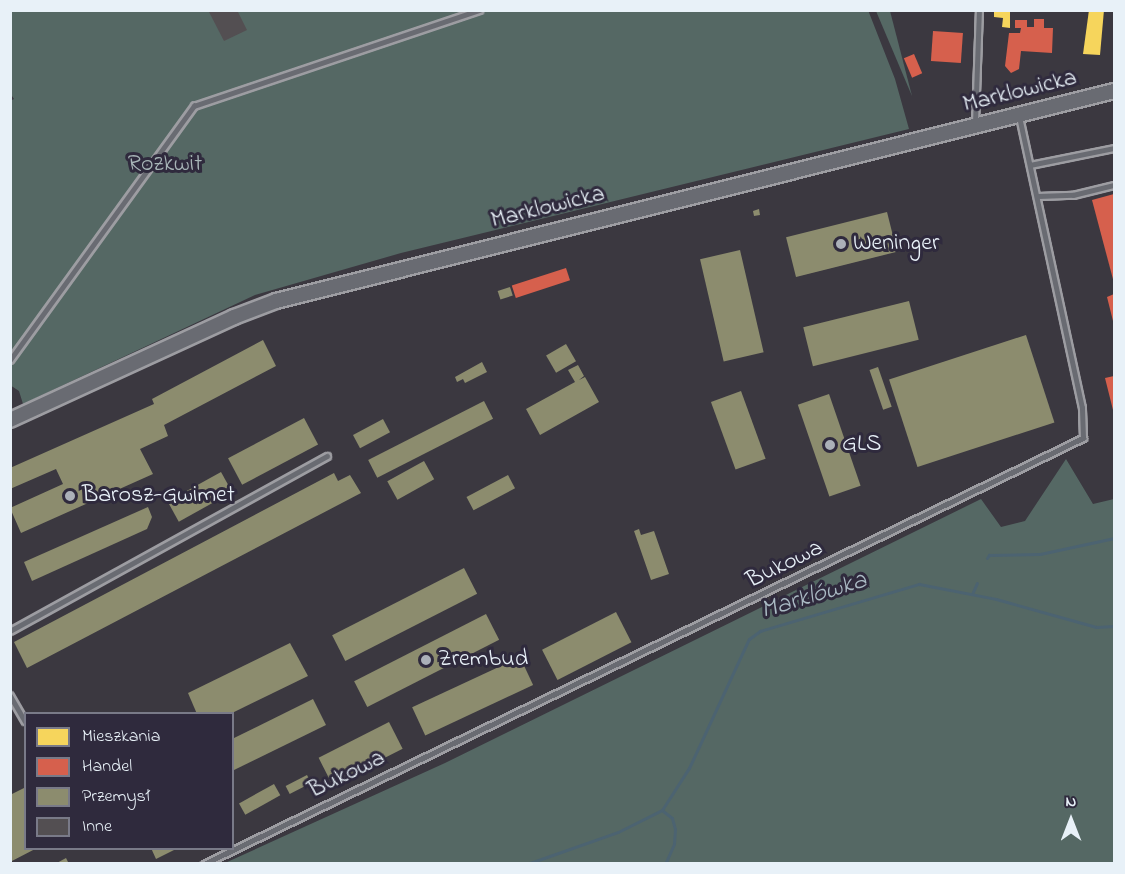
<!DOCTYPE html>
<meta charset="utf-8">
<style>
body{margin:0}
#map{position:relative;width:1125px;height:874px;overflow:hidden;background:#3b3840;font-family:"Indie Flower",sans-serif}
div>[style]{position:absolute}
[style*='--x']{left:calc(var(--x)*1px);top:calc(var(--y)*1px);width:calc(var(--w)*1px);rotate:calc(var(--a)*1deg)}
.green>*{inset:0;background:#556864}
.homes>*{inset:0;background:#f6d55c}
.shops>*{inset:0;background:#d6604d;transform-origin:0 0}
.industry>*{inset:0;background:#8c8c6e;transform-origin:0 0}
.stream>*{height:3px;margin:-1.5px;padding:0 1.5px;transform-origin:1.5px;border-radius:1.5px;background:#4c6371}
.building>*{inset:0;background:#534f52}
.roads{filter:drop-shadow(2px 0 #9d9da2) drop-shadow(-2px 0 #9d9da2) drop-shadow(0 2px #9d9da2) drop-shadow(0 -2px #9d9da2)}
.service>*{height:4.5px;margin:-2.25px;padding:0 2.25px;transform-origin:2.25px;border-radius:2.25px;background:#696b72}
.secondary>*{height:14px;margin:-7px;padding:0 7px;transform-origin:7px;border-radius:7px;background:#696b72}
.dots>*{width:16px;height:16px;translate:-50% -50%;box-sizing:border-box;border:3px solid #2f2a3d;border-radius:50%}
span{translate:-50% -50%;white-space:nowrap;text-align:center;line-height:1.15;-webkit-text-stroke:6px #2f2a3d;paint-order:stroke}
.street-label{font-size:24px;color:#e8f1f8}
.park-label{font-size:24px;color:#a8b6b8}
.poi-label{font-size:24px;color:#e8f1f8}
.left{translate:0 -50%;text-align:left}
.water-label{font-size:26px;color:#aabac4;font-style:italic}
.frame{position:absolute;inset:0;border:12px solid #e8f1f8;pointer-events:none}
.legend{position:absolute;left:24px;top:712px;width:210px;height:138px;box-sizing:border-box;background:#2f2a3d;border:2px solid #797a88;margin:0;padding:8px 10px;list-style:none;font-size:18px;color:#e8f1f8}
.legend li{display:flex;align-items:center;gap:12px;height:30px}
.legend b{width:30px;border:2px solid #797a88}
.north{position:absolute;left:1041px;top:790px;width:60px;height:60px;-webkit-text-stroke:4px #2f2a3d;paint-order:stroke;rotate:0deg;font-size:16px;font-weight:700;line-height:24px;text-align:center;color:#e8f1f8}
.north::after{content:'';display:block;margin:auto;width:21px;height:27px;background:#e8f1f8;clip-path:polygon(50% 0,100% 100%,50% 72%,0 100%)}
</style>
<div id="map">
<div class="green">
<i style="clip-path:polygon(868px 10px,895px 79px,909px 129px,401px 253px,255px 295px,23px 404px,19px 391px,10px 385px,10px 101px,14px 99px,10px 93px,11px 11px)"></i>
<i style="clip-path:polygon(876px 11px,890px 11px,912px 96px)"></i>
<i style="clip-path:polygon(1066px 459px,1093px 504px,1114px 499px,1114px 863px,225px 863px,445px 763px,981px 499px,1001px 527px,1025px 521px)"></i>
</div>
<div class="homes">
<i style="clip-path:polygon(994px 10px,1010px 10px,1010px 28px,1002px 27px,1003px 18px,994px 17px)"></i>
<i style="clip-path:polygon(1089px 10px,1104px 10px,1100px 55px,1083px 54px)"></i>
</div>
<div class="shops">
<i style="clip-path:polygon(1034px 19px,1044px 19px,1044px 28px,1053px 28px,1052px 53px,1021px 51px,1019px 69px,1011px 73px,1005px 66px,1009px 33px,1020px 33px,1021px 28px,1015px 28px,1015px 20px,1027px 20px,1027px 27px,1034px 27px)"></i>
<i style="left:933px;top:31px;width:30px;height:30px;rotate:4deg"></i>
<i style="left:914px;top:54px;width:21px;height:11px;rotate:67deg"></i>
<i style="clip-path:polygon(1114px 194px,1114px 283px,1092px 200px)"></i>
<i style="left:566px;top:268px;width:13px;height:57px;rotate:72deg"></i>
<i style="clip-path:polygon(1114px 294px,1114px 325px,1107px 297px)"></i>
<i style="clip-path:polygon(1114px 376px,1114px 414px,1105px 378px)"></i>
</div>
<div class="industry">
<i style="clip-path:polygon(759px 209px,760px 215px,754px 216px,753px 211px)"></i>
<i style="left:887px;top:212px;width:41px;height:104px;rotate:76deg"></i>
<i style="left:740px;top:250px;width:105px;height:41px;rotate:77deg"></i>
<i style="left:510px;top:287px;width:9px;height:13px;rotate:72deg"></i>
<i style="left:909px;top:301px;width:40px;height:109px;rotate:76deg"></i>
<i style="left:1026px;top:335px;width:92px;height:144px;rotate:72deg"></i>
<i style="clip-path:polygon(263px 340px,276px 366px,164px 425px,168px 436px,140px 449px,153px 474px,21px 533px,10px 508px,63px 484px,56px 469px,10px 489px,10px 468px,154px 404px,152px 399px)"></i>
<i style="left:566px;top:344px;width:20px;height:23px;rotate:60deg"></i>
<i style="clip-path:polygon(482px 362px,487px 372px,465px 383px,463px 379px,457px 382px,455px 377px)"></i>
<i style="clip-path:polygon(578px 365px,584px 376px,579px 380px,585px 377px,599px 402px,540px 435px,526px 409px,575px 382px,568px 370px)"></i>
<i style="left:878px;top:367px;width:42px;height:9px;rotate:71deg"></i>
<i style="left:741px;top:391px;width:72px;height:32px;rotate:70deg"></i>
<i style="left:829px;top:394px;width:97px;height:33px;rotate:71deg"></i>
<i style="left:484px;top:401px;width:20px;height:130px;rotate:63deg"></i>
<i style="left:304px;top:418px;width:30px;height:86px;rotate:62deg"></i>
<i style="left:383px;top:419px;width:15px;height:34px;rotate:62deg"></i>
<i style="left:424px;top:461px;width:21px;height:42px;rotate:61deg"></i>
<i style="left:221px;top:472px;width:23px;height:61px;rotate:61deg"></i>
<i style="clip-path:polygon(334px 473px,338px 481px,350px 475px,361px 493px,27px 668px,14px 642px)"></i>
<i style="left:508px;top:475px;width:15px;height:47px;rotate:62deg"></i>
<i style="clip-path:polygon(148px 507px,152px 517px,147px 529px,32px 581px,24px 562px)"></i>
<i style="clip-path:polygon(639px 529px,641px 535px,654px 531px,669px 574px,651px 580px,634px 531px)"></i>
<i style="left:464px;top:568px;width:29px;height:148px;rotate:63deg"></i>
<i style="left:616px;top:612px;width:34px;height:83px;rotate:63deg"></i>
<i style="left:486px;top:614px;width:29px;height:148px;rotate:63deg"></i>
<i style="clip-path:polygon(290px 643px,308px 676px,230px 714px,197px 714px,188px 693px)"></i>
<i style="left:520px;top:657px;width:31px;height:119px;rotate:65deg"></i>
<i style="clip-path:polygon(313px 699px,326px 725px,232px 771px,232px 739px)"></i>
<i style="left:389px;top:722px;width:30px;height:79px;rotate:63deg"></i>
<i style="left:307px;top:775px;width:9px;height:24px;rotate:63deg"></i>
<i style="left:274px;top:784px;width:13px;height:40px;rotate:61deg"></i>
<i style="clip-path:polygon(26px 787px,26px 848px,37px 848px,10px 862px,10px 795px)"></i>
<i style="clip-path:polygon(151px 848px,178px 848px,156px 859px)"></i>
<i style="clip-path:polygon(66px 858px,69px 864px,55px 864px)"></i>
</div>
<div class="stream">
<i style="--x:987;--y:558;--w:4;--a:-56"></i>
<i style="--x:989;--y:555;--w:51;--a:-1.1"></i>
<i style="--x:1040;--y:554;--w:76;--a:-12.2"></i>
<i style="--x:972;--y:594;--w:12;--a:-66"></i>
<i style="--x:663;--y:811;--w:11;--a:38"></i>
<i style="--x:672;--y:818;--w:11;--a:75"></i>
<i style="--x:675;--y:829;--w:15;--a:94"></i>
<i style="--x:674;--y:844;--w:22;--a:114"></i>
<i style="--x:527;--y:864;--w:96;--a:-19.4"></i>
<i style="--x:618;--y:832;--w:49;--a:-26.6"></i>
<i style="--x:662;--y:810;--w:50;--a:-57.3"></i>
<i style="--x:689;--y:768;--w:142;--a:-65.1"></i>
<i style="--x:749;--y:639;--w:14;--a:-36"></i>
<i style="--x:760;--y:631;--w:166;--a:-16.5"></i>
<i style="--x:919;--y:584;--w:78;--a:11"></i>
<i style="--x:996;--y:599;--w:104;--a:15.6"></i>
<i style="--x:1096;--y:627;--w:18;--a:-3"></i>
</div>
<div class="building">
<i style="clip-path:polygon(208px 10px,237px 10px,247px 30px,224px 41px)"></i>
</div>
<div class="roads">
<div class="service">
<i style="--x:975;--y:123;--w:113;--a:-88"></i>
<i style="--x:1030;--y:165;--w:86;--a:-11.4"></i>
<i style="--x:1038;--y:196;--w:35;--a:-2"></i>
<i style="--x:1073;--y:195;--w:42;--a:-13.7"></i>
<i style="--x:10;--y:360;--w:314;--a:-54.1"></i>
<i style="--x:194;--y:106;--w:301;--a:-18.6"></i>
<i style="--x:10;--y:631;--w:362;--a:-28.9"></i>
<i style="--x:10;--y:695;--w:30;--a:60"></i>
<i style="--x:204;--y:864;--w:977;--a:-25.86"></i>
<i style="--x:1083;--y:438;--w:30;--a:-92"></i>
<i style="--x:1082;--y:408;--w:299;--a:-102.2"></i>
</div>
<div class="secondary">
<i style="--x:10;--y:420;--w:247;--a:-24.7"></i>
<i style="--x:234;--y:317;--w:45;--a:-20.9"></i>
<i style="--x:276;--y:301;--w:864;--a:-14.07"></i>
</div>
</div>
<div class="dots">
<i style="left:841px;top:244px;background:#abb0b8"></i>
<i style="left:830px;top:445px;background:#abb0b8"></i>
<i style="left:70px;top:496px;background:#abb0b8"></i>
<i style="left:426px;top:660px;background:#abb0b8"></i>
</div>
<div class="street-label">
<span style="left:1020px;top:92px;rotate:-14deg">Marklowicka</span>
<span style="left:548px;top:208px;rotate:-14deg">Marklowicka</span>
<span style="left:785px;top:565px;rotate:-26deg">Bukowa</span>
<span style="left:347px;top:775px;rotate:-26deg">Bukowa</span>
</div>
<div class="park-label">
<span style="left:165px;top:165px">Rozkwit</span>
</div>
<div class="poi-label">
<span class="left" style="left:853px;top:244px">Weninger</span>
<span class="left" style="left:842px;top:445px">GLS</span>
<span class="left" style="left:82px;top:496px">Barosz-Gwimet</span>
<span class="left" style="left:438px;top:660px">Zrembud</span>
</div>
<div class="water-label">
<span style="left:814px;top:597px;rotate:-17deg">Marklówka</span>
</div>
<div class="frame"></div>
<ul class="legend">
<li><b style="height:16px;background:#f6d55c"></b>Mieszkania</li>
<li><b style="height:16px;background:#d6604d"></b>Handel</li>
<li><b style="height:16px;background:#8c8c6e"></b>Przemysł</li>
<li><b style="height:16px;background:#534f52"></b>Inne</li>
</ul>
<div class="north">N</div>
</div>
